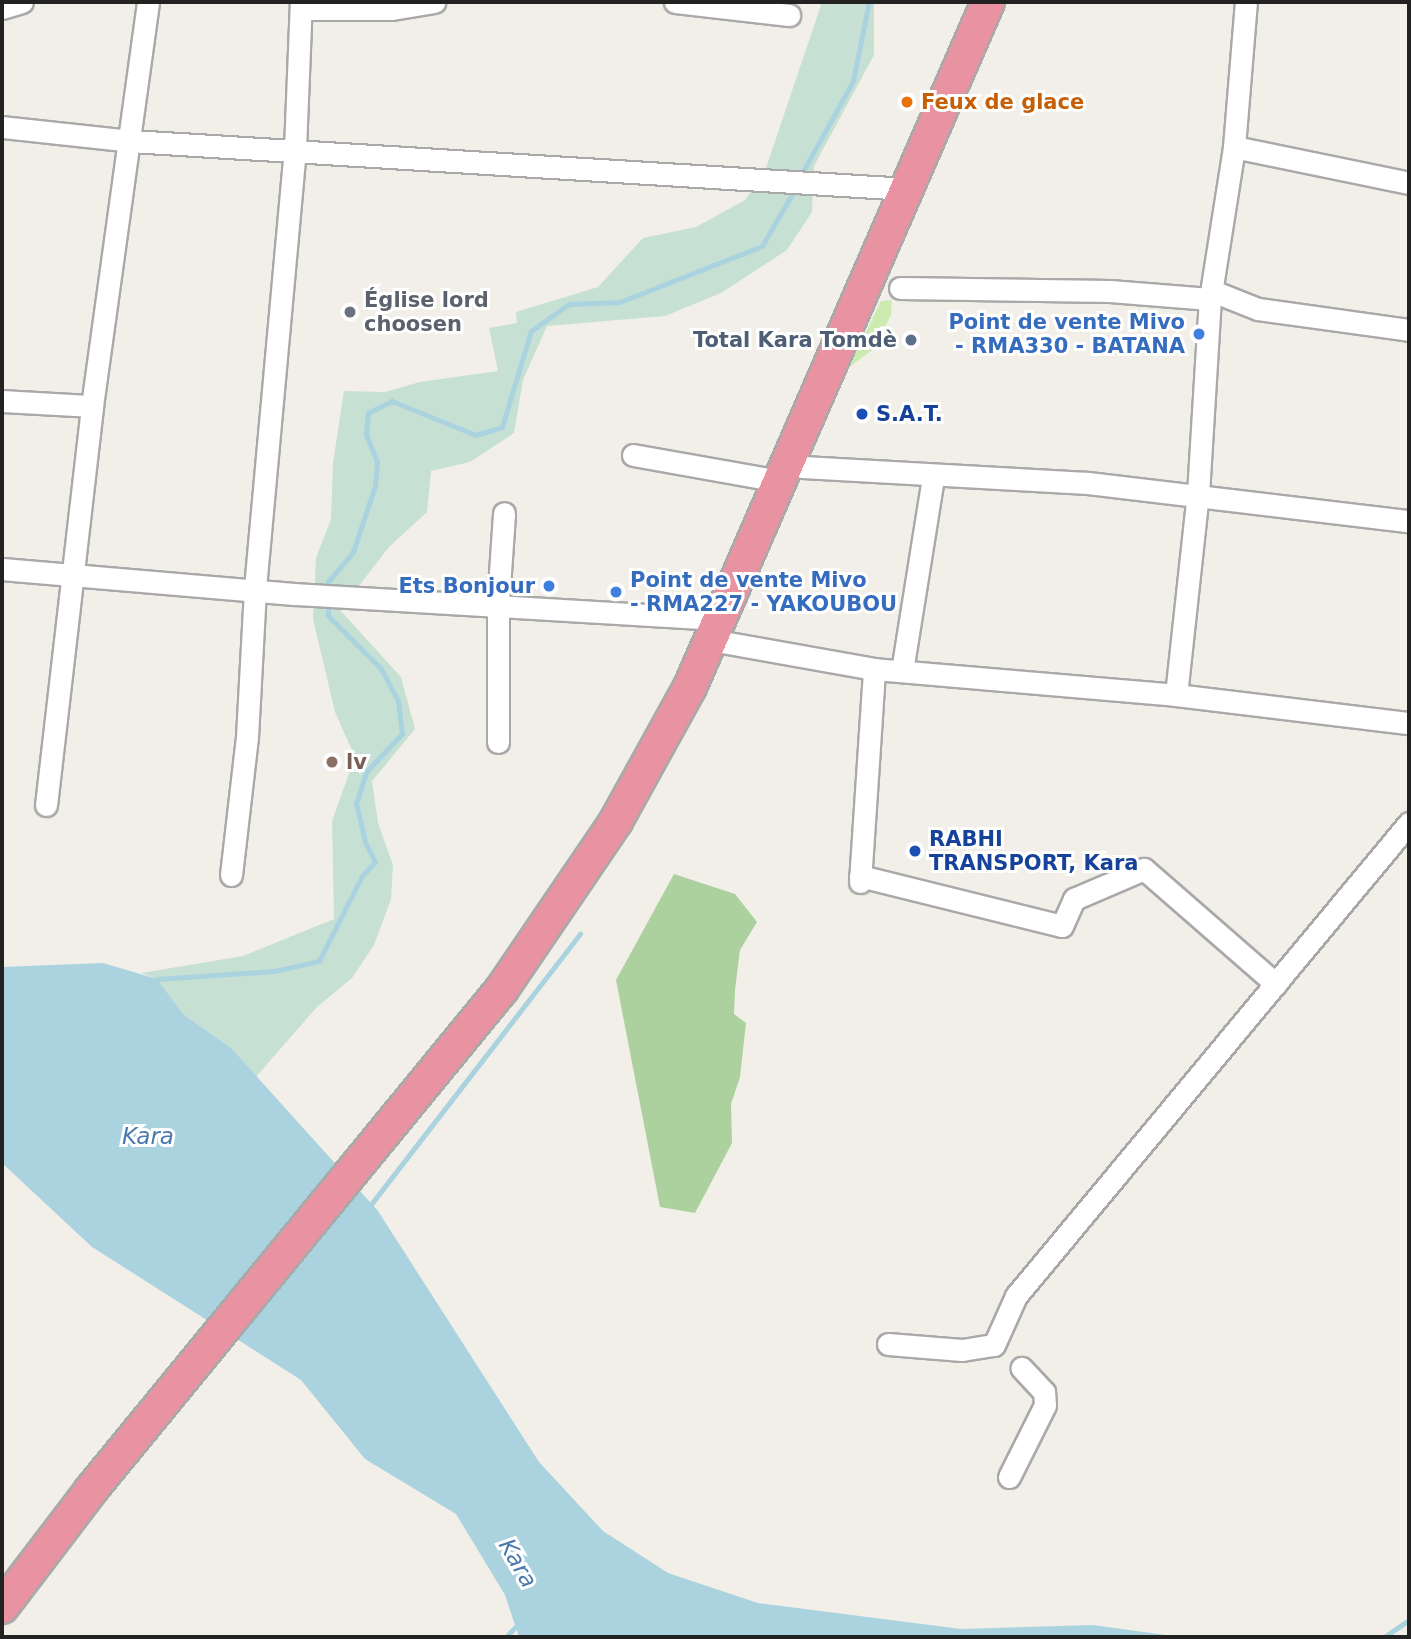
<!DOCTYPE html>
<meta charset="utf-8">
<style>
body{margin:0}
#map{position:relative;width:1411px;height:1639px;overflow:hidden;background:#f2efe9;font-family:"DejaVu Sans",sans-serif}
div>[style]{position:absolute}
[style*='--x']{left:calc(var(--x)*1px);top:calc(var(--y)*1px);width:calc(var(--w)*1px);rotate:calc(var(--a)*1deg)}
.grass>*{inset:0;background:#cdebb0}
.forest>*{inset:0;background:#add19e}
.wetland>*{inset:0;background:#c6e0d4}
.water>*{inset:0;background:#aad3df}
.stream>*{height:4.5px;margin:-2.25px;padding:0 2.25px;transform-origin:2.25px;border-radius:2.25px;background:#aad3df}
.roads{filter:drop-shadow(2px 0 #a9a9a9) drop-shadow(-2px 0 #a9a9a9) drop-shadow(0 2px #a9a9a9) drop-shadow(0 -2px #a9a9a9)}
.minor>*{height:21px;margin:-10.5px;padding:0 10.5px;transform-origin:10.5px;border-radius:10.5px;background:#fff}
.highway>*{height:32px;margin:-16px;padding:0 16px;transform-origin:16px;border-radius:16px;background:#e892a2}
.dots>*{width:19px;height:19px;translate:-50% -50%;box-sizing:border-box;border:4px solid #fff;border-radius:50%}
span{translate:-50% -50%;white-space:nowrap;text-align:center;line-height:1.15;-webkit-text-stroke:6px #fff;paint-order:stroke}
.food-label{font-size:21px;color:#c56008;font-weight:700}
.left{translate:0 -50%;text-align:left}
.worship-label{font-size:21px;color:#5b616d;font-weight:700}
.shop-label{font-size:21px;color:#366cbe;font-weight:700}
.right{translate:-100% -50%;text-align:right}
.service-label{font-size:21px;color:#4e5e75;font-weight:700}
.transit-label{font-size:21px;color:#164399;font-weight:700}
.education-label{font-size:21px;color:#785e54;font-weight:700}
.water-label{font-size:23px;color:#4a7aab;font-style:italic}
.frame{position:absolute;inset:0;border:4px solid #222;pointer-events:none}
</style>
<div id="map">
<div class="grass">
<i style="clip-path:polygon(892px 300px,891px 315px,874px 349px,849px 367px,881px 301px)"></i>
</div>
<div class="forest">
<i style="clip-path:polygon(674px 874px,735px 894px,757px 922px,740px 950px,735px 990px,734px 1014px,746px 1023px,740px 1077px,731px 1104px,732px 1143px,695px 1213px,660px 1207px,616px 980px)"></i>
</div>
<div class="wetland">
<i style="clip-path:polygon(822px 2px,874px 2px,874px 55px,814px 166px,812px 212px,787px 250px,721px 293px,665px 316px,547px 326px,523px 380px,514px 433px,470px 462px,431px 471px,427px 512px,389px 547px,340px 610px,401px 677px,415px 729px,372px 781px,378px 823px,393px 865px,391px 899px,374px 945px,352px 978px,317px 1007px,255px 1078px,231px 1048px,183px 1014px,157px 979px,141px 973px,243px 956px,334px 919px,332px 821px,355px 757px,335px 712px,313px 619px,316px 558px,331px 519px,333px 463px,344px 391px,385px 392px,420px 382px,498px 371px,489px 328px,517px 323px,516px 312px,598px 287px,643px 238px,696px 227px,745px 200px,765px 171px)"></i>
</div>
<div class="water">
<i style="clip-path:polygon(103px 963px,157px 979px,183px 1014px,231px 1048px,378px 1211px,539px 1462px,603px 1531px,668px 1573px,758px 1603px,961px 1629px,1093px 1625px,1180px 1637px,519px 1637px,505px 1595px,456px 1514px,365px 1459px,301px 1380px,92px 1247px,2px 1163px,2px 967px)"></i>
</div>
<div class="stream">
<i style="--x:800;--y:177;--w:110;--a:-61.1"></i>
<i style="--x:853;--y:81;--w:81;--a:-78.6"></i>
<i style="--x:328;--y:591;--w:9;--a:-90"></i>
<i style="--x:328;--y:582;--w:39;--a:-50"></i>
<i style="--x:353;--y:552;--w:70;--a:-71.6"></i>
<i style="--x:375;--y:486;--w:24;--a:-85"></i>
<i style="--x:377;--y:462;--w:29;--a:-112"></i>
<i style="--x:366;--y:435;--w:22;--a:-85"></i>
<i style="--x:368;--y:413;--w:27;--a:-27"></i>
<i style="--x:392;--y:401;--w:91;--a:22"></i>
<i style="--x:476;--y:435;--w:27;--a:-17"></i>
<i style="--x:502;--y:427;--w:100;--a:-73.2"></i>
<i style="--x:531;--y:331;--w:47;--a:-35.4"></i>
<i style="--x:569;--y:304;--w:51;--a:-2.2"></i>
<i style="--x:620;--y:302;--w:153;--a:-21.5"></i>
<i style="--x:762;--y:246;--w:66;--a:-59.9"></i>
<i style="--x:157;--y:979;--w:118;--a:-3.9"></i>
<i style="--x:275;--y:971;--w:45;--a:-12.8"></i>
<i style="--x:319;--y:961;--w:95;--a:-63.2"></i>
<i style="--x:362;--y:876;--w:19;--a:-47"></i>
<i style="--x:375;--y:862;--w:22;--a:-117"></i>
<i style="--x:365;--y:842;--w:39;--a:-103"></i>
<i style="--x:356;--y:804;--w:35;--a:-72"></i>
<i style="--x:367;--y:771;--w:51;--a:-46.6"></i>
<i style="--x:402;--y:734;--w:33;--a:-97"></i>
<i style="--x:398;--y:701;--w:36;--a:-118"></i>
<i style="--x:381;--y:669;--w:75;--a:-135"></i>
<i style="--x:328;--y:616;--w:13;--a:-90"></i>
<i style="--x:369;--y:1207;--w:345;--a:-52.3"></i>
<i style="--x:506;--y:1637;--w:16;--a:-47"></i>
<i style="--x:1384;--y:1637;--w:30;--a:-34"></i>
</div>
<div class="roads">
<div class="minor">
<i style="--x:675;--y:2;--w:115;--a:6.5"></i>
<i style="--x:2;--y:8;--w:21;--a:-17"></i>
<i style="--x:301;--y:9;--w:91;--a:0"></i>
<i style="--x:392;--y:9;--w:43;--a:-9.5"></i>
<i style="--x:2;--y:127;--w:130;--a:6.2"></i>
<i style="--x:131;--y:141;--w:776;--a:3.54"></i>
<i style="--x:1234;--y:147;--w:179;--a:11.6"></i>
<i style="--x:900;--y:288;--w:210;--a:0.8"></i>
<i style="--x:1110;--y:291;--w:100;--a:4.6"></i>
<i style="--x:1215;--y:292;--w:46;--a:21.6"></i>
<i style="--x:1258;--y:309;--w:152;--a:7.9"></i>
<i style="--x:2;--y:401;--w:90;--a:3.2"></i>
<i style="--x:633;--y:455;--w:148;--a:10.1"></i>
<i style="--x:785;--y:466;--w:303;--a:3.2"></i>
<i style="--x:1088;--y:483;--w:323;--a:6.8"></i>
<i style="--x:2;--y:569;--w:294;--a:4.9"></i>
<i style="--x:295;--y:594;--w:426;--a:3.4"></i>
<i style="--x:711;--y:640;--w:166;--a:10.1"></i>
<i style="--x:874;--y:669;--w:303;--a:4.9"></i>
<i style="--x:1176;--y:695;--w:235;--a:6.9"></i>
<i style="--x:902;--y:671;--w:196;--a:-80.9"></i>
<i style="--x:1176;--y:695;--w:202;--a:-83.8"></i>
<i style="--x:1198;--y:494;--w:195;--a:-86.5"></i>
<i style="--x:1210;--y:299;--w:154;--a:-81"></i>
<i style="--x:1234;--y:147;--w:145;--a:-85.3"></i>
<i style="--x:498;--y:742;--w:140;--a:-90"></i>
<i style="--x:498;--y:602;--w:89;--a:-86.1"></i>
<i style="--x:46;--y:805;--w:402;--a:-83.4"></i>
<i style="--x:92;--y:406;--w:408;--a:-82.1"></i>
<i style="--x:231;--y:875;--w:139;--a:-83.4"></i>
<i style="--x:247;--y:737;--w:149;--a:-86.9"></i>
<i style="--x:255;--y:588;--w:441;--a:-84.8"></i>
<i style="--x:295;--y:149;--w:147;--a:-87.7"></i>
<i style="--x:860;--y:876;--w:208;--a:13.9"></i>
<i style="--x:1062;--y:926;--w:30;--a:-66"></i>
<i style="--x:1074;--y:899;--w:76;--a:-23.2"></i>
<i style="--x:1144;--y:869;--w:175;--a:41.1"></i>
<i style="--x:860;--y:882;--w:213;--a:-86.2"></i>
<i style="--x:888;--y:1344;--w:74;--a:4.6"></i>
<i style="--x:962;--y:1350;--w:32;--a:-9"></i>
<i style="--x:994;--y:1345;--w:54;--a:-65.8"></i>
<i style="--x:1016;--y:1296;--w:615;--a:-50.28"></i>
<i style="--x:1009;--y:1477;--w:80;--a:-63.4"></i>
<i style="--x:1045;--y:1405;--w:13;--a:-94"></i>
<i style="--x:1044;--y:1392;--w:33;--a:-133"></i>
</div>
<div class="highway">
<i style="--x:2;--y:1607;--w:147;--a:-52.7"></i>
<i style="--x:91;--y:1490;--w:648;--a:-50.64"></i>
<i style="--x:502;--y:989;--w:203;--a:-55.8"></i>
<i style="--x:616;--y:821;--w:153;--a:-61.1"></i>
<i style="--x:690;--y:687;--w:747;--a:-66.49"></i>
</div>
</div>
<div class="dots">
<i style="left:907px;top:102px;background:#e8710a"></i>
<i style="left:350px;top:312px;background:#6b7280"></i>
<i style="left:1199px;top:334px;background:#3f7fe0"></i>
<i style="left:911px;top:340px;background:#5c6f8a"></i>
<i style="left:862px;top:414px;background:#1a4fb4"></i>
<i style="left:549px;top:586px;background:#3f7fe0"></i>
<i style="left:616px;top:592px;background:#3f7fe0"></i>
<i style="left:332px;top:762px;background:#8d6e63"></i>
<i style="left:915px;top:851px;background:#1a4fb4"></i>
</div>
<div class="food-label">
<span class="left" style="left:921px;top:102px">Feux de glace</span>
</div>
<div class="worship-label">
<span class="left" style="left:364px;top:312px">Église lord<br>choosen</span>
</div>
<div class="shop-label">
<span class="right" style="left:1185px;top:334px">Point de vente Mivo<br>- RMA330 - BATANA</span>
<span class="left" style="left:630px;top:592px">Point de vente Mivo<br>- RMA227 - YAKOUBOU</span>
<span class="right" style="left:535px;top:586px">Ets Bonjour</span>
</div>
<div class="service-label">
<span class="right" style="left:897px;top:340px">Total Kara Tomdè</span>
</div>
<div class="transit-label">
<span class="left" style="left:876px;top:414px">S.A.T.</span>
<span class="left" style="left:929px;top:851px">RABHI<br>TRANSPORT, Kara</span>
</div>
<div class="education-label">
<span class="left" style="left:346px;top:762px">lv</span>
</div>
<div class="water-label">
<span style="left:148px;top:1136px">Kara</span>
<span style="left:518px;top:1563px;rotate:60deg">Kara</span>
</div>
<div class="frame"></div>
</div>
